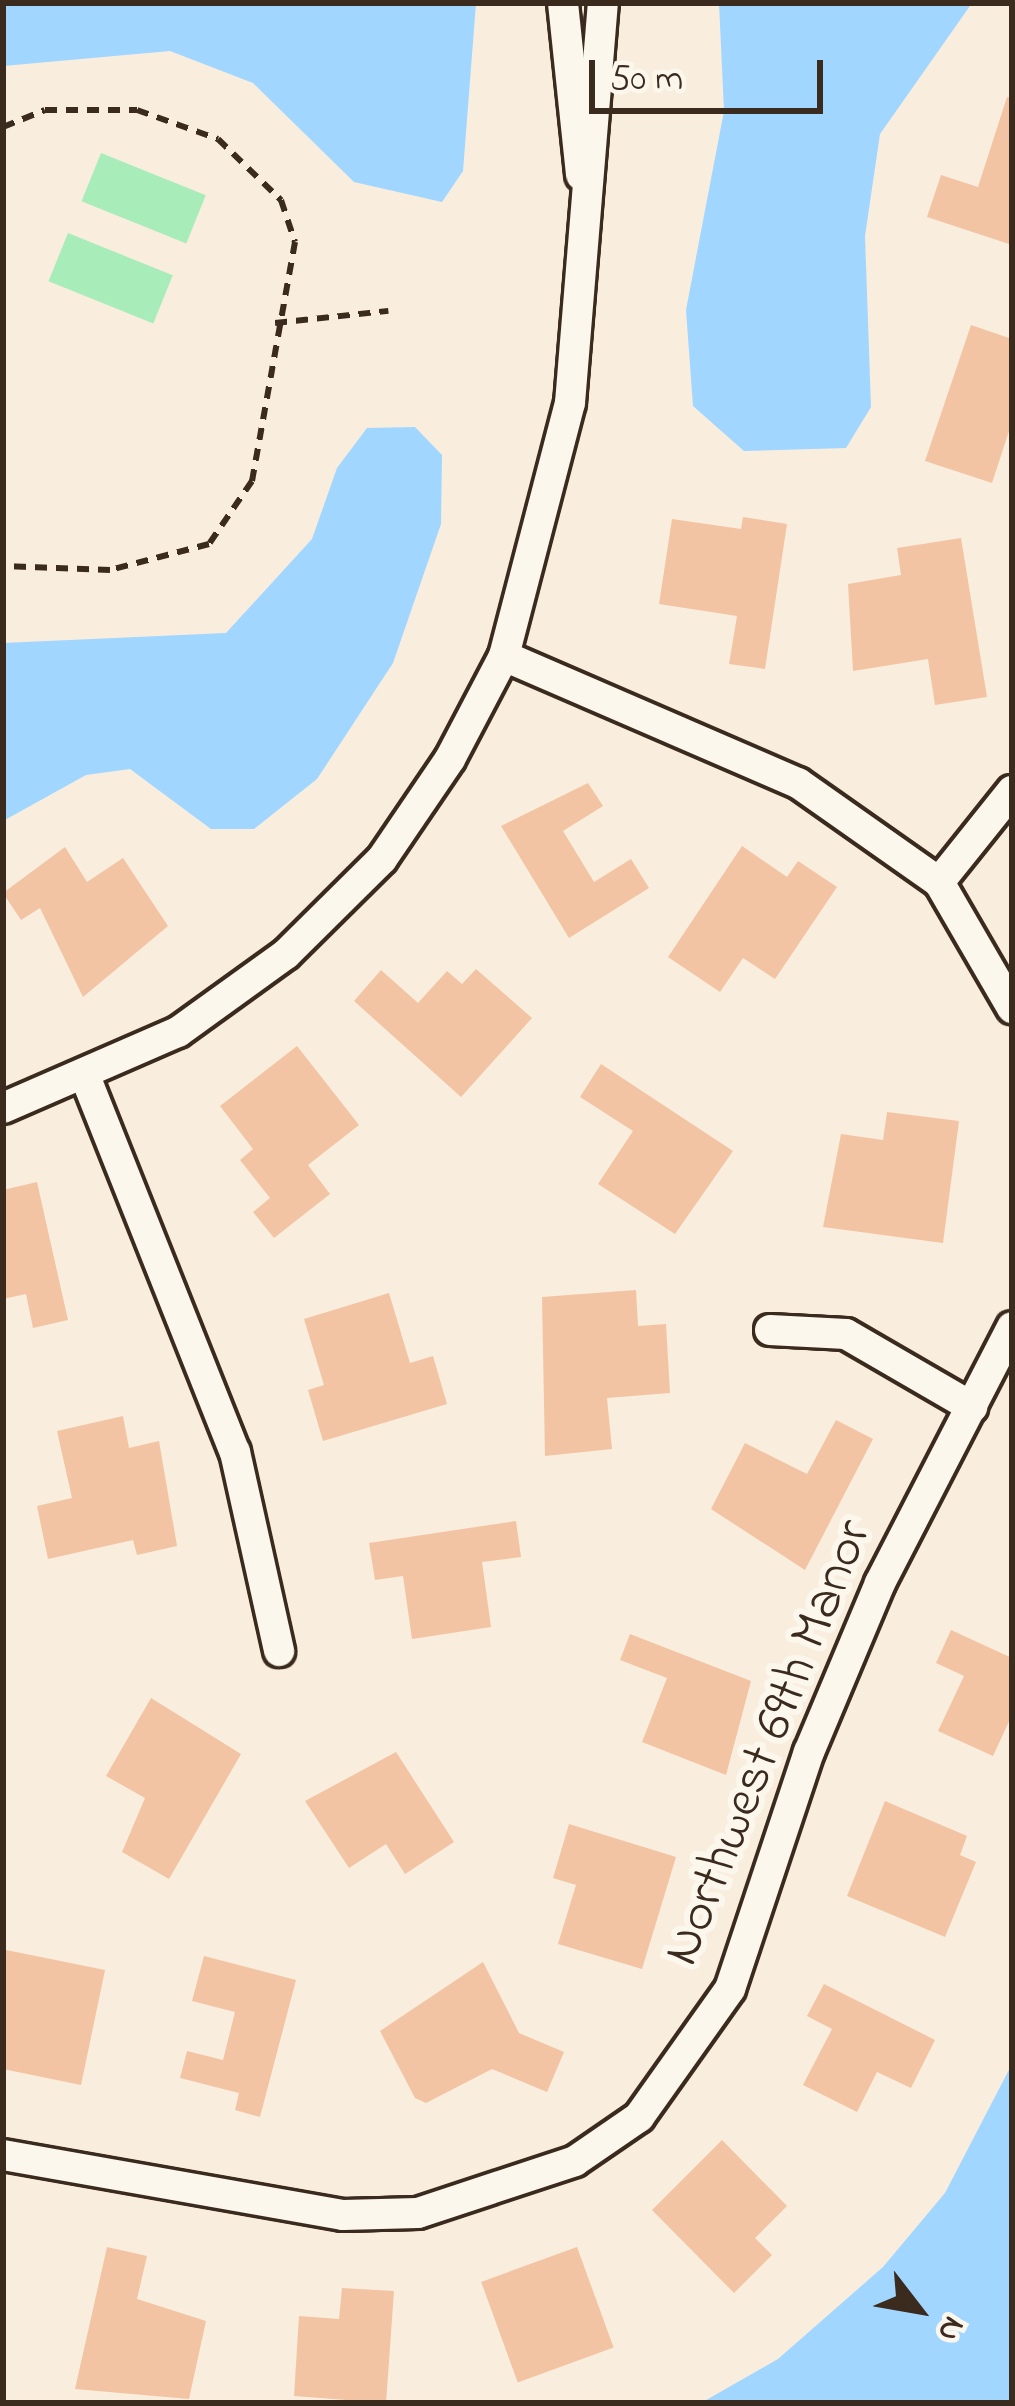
<!DOCTYPE html>
<style>
body{margin:0}
#map{position:relative;width:1015px;height:2406px;overflow:hidden;background:#f9eddd;font-family:"Indie Flower",sans-serif}
div>[style]{position:absolute}
[style*='--x']{left:calc(var(--x)*1px);top:calc(var(--y)*1px);width:calc(var(--w)*1px);rotate:calc(var(--a)*1deg)}
.green>*{inset:0;background:#a8edb9;transform-origin:0 0}
.water>*{inset:0;background:#a0d6ff}
.building>*{inset:0;background:#f3c4a3;transform-origin:0 0}
.path>*{height:6px;margin-top:-3px;transform-origin:0;background:repeating-linear-gradient(90deg,#3b2a1e 0 12px,transparent 0 21px)}
.roads{filter:drop-shadow(3px 0 #3b2a1e) drop-shadow(-3px 0 #3b2a1e) drop-shadow(0 3px #3b2a1e) drop-shadow(0 -3px #3b2a1e)}
.minor>*{height:30px;margin:-15px;padding:0 15px;transform-origin:15px;border-radius:15px;background:#fbf7ec}
span{translate:-50% -50%;white-space:nowrap;text-align:center;line-height:1.15;-webkit-text-stroke:12px #fbf7ec;paint-order:stroke}
.street-label{font-size:54px;color:#3b2a1e}
.frame{position:absolute;inset:0;border:6px solid #3b2a1e;pointer-events:none}
.north{position:absolute;left:859px;top:2250px;width:120px;height:120px;-webkit-text-stroke:9px #fbf7ec;paint-order:stroke;rotate:121deg;font-size:33px;font-weight:700;line-height:48px;text-align:center;color:#3b2a1e}
.north::after{content:'';display:block;margin:auto;width:42px;height:54px;background:#3b2a1e;clip-path:polygon(50% 0,100% 100%,50% 72%,0 100%)}
.scale{position:absolute;left:589px;top:60px;width:234px;height:54px;box-sizing:border-box;border:6px solid #3b2a1e;border-top:0;padding-left:15px;font-size:36px;line-height:42px;white-space:nowrap;color:#3b2a1e;-webkit-text-stroke:9px #fbf7ec;paint-order:stroke}
</style>
<div id="map">
<div class="green">
<i style="left:101px;top:153px;width:113px;height:52px;rotate:22deg"></i>
<i style="left:68px;top:233px;width:113px;height:52px;rotate:22deg"></i>
</div>
<div class="water">
<i style="clip-path:polygon(3px 3px,476px 3px,463px 171px,442px 202px,354px 182px,253px 83px,170px 51px,3px 66px)"></i>
<i style="clip-path:polygon(719px 3px,972px 3px,880px 134px,865px 236px,871px 407px,846px 448px,744px 451px,693px 406px,686px 310px,724px 111px)"></i>
<i style="clip-path:polygon(415px 427px,442px 455px,441px 524px,393px 663px,317px 779px,254px 829px,211px 829px,130px 769px,86px 775px,3px 821px,3px 643px,226px 633px,312px 539px,337px 468px,367px 428px)"></i>
<i style="clip-path:polygon(1012px 2064px,1012px 2403px,701px 2403px,778px 2359px,883px 2267px,945px 2193px)"></i>
</div>
<div class="building">
<i style="clip-path:polygon(1007px 97px,1012px 98px,1012px 245px,927px 217px,941px 175px,978px 187px)"></i>
<i style="clip-path:polygon(971px 325px,1012px 339px,1012px 422px,992px 483px,925px 461px)"></i>
<i style="clip-path:polygon(743px 517px,787px 524px,765px 669px,729px 664px,737px 616px,659px 604px,672px 519px,741px 529px)"></i>
<i style="clip-path:polygon(961px 538px,987px 697px,935px 705px,928px 659px,853px 671px,848px 584px,901px 575px,897px 548px)"></i>
<i style="clip-path:polygon(588px 783px,603px 806px,563px 831px,594px 882px,631px 859px,649px 888px,569px 938px,501px 826px)"></i>
<i style="clip-path:polygon(742px 846px,787px 877px,798px 861px,837px 887px,775px 979px,743px 958px,720px 992px,668px 957px)"></i>
<i style="clip-path:polygon(65px 847px,87px 882px,123px 858px,168px 926px,83px 997px,40px 908px,21px 920px,3px 893px)"></i>
<i style="clip-path:polygon(476px 969px,532px 1018px,461px 1097px,354px 1001px,381px 970px,418px 1003px,447px 971px,462px 984px)"></i>
<i style="clip-path:polygon(297px 1046px,359px 1125px,308px 1165px,330px 1194px,274px 1238px,253px 1212px,270px 1198px,240px 1160px,253px 1149px,220px 1106px)"></i>
<i style="clip-path:polygon(601px 1064px,733px 1151px,675px 1234px,598px 1184px,633px 1131px,580px 1097px)"></i>
<i style="clip-path:polygon(887px 1112px,959px 1121px,943px 1243px,823px 1227px,841px 1134px,883px 1140px)"></i>
<i style="clip-path:polygon(37px 1182px,68px 1320px,33px 1328px,26px 1294px,3px 1299px,3px 1190px)"></i>
<i style="clip-path:polygon(636px 1290px,638px 1326px,666px 1324px,670px 1393px,607px 1398px,612px 1449px,545px 1456px,542px 1297px)"></i>
<i style="clip-path:polygon(389px 1293px,410px 1363px,433px 1356px,447px 1404px,323px 1441px,308px 1390px,324px 1385px,304px 1319px)"></i>
<i style="clip-path:polygon(123px 1416px,129px 1448px,159px 1441px,177px 1546px,137px 1555px,133px 1540px,48px 1559px,37px 1506px,72px 1498px,57px 1431px)"></i>
<i style="clip-path:polygon(836px 1420px,873px 1439px,805px 1570px,711px 1509px,745px 1443px,807px 1474px)"></i>
<i style="clip-path:polygon(516px 1521px,521px 1557px,482px 1562px,491px 1627px,412px 1639px,403px 1576px,375px 1580px,369px 1543px)"></i>
<i style="clip-path:polygon(951px 1630px,1012px 1658px,1012px 1715px,993px 1756px,938px 1731px,964px 1676px,936px 1663px)"></i>
<i style="clip-path:polygon(630px 1634px,751px 1681px,726px 1775px,642px 1742px,667px 1678px,620px 1660px)"></i>
<i style="clip-path:polygon(151px 1698px,241px 1754px,169px 1879px,122px 1852px,145px 1798px,106px 1776px)"></i>
<i style="clip-path:polygon(396px 1752px,454px 1842px,405px 1874px,386px 1844px,349px 1868px,305px 1801px)"></i>
<i style="clip-path:polygon(885px 1801px,967px 1836px,960px 1855px,976px 1862px,945px 1937px,847px 1896px)"></i>
<i style="clip-path:polygon(569px 1824px,676px 1857px,642px 1969px,558px 1944px,576px 1885px,553px 1878px)"></i>
<i style="clip-path:polygon(6px 1950px,105px 1970px,81px 2085px,3px 2069px)"></i>
<i style="clip-path:polygon(204px 1956px,296px 1980px,260px 2117px,235px 2110px,239px 2093px,180px 2078px,187px 2051px,223px 2060px,235px 2012px,192px 2001px)"></i>
<i style="clip-path:polygon(483px 1962px,519px 2033px,564px 2052px,547px 2092px,492px 2069px,426px 2103px,415px 2098px,380px 2031px)"></i>
<i style="clip-path:polygon(824px 1984px,935px 2040px,911px 2088px,877px 2072px,857px 2112px,803px 2085px,832px 2029px,807px 2016px)"></i>
<i style="clip-path:polygon(722px 2140px,787px 2206px,755px 2238px,772px 2255px,734px 2293px,652px 2210px)"></i>
<i style="clip-path:polygon(107px 2247px,147px 2256px,137px 2299px,206px 2321px,189px 2399px,75px 2389px)"></i>
<i style="left:577px;top:2247px;width:107px;height:102px;rotate:70deg"></i>
<i style="clip-path:polygon(342px 2288px,394px 2291px,386px 2403px,294px 2396px,299px 2316px,339px 2319px)"></i>
</div>
<div class="path">
<i style="--x:3;--y:127;--w:45;--a:-22"></i>
<i style="--x:45;--y:110;--w:92;--a:0"></i>
<i style="--x:137;--y:110;--w:86;--a:19.7"></i>
<i style="--x:218;--y:139;--w:88;--a:44.1"></i>
<i style="--x:281;--y:200;--w:44;--a:71.6"></i>
<i style="--x:295;--y:242;--w:243;--a:100.2"></i>
<i style="--x:252;--y:481;--w:76;--a:124.3"></i>
<i style="--x:209;--y:544;--w:102;--a:165.3"></i>
<i style="--x:110;--y:570;--w:107;--a:-177.9"></i>
<i style="--x:275;--y:323;--w:114;--a:-6.1"></i>
</div>
<div class="roads">
<div class="minor">
<i style="--x:563;--y:3;--w:173;--a:84"></i>
<i style="--x:504;--y:656;--w:320;--a:23.4"></i>
<i style="--x:798;--y:783;--w:172;--a:35.1"></i>
<i style="--x:1012;--y:791;--w:117;--a:128.7"></i>
<i style="--x:939;--y:882;--w:146;--a:59.9"></i>
<i style="--x:87;--y:1081;--w:399;--a:68.3"></i>
<i style="--x:235;--y:1452;--w:204;--a:77.5"></i>
<i style="--x:3;--y:1108;--w:191;--a:-23.5"></i>
<i style="--x:178;--y:1032;--w:133;--a:-35.8"></i>
<i style="--x:286;--y:954;--w:135;--a:-44.7"></i>
<i style="--x:382;--y:859;--w:121;--a:-55.8"></i>
<i style="--x:450;--y:759;--w:116;--a:-62.3"></i>
<i style="--x:504;--y:656;--w:261;--a:-75.4"></i>
<i style="--x:570;--y:403;--w:401;--a:-85.3"></i>
<i style="--x:770;--y:1330;--w:76;--a:3"></i>
<i style="--x:846;--y:1334;--w:146;--a:30.1"></i>
<i style="--x:3;--y:2155;--w:345;--a:10"></i>
<i style="--x:343;--y:2215;--w:75;--a:-1.5"></i>
<i style="--x:418;--y:2213;--w:165;--a:-18.3"></i>
<i style="--x:575;--y:2161;--w:78;--a:-34.5"></i>
<i style="--x:639;--y:2117;--w:157;--a:-54.6"></i>
<i style="--x:730;--y:1989;--w:250;--a:-71.6"></i>
<i style="--x:809;--y:1752;--w:183;--a:-67.2"></i>
<i style="--x:880;--y:1583;--w:288;--a:-62.7"></i>
</div>
</div>
<div class="street-label">
<span style="left:769px;top:1743px;rotate:-68deg">Northwest 69th Manor</span>
</div>
<div class="frame"></div>
<div class="north">N</div>
<div class="scale">50 m</div>
</div>
